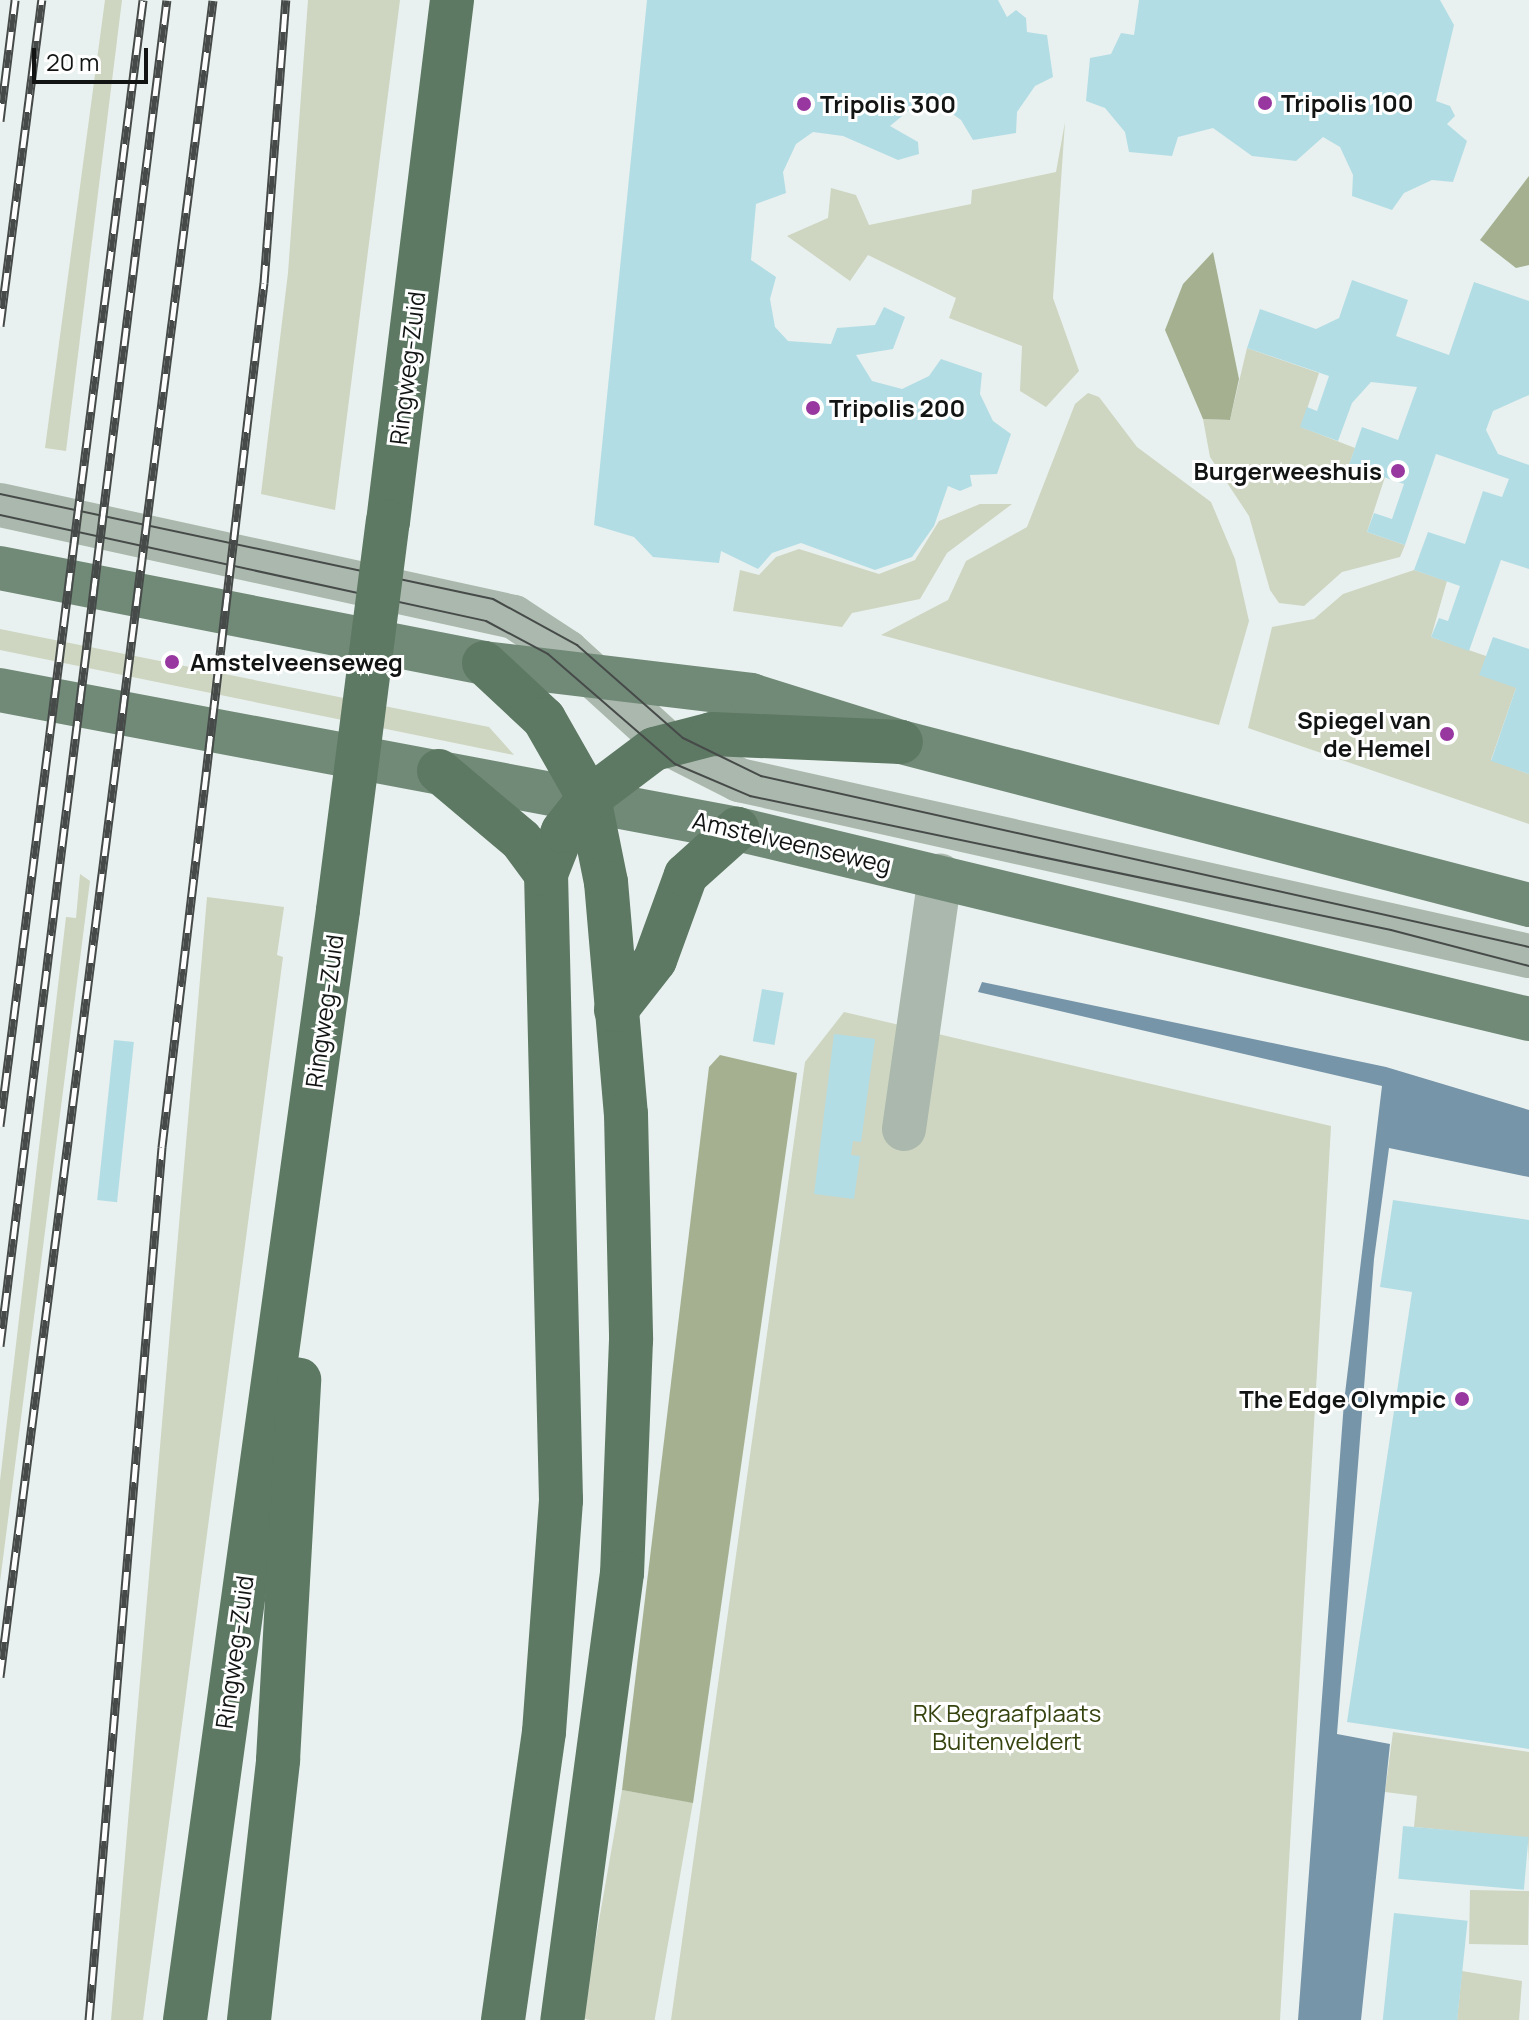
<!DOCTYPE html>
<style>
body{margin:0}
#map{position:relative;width:1529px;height:2020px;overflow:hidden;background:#e8f1ef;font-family:Manrope,sans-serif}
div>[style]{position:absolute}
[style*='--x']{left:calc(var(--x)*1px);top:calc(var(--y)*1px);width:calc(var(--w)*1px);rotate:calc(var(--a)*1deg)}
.green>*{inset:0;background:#ced5c1;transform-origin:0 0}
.forest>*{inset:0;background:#a5b091}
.water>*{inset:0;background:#7795a9}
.building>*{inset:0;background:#b3dde5;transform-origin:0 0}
.minor>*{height:44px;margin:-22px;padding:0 22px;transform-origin:22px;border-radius:22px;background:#aab8ad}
.major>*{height:44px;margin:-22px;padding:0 22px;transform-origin:22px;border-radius:22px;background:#718977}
.highway>*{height:44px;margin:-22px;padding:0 22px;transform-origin:22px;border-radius:22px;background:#5d7863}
.tram>*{height:2px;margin:-1px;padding:0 1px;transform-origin:1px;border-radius:1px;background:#464b49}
.rail>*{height:9px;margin-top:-4.5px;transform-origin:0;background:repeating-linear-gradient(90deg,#fff 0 18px,#464b49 0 36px);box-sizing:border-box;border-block:2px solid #464b49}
.highway-bridge>*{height:44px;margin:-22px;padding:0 22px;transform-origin:22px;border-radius:22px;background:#5d7863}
.dots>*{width:22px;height:22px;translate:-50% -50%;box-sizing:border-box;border:4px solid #fff;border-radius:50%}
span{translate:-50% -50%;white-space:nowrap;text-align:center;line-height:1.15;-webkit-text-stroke:6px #fff;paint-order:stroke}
.poi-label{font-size:24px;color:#111413;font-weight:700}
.left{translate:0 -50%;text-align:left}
.right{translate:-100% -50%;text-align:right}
.street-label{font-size:24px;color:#111413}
.park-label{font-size:24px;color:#35430f}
.scale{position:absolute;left:32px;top:48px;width:116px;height:36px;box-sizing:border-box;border:4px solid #111413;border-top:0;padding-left:10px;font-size:24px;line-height:28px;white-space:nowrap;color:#111413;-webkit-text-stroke:6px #fff;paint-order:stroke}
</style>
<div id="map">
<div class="green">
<i style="clip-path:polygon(105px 0,122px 0,66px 451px,45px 448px)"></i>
<i style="clip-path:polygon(308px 0,400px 0,335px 510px,261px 494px,288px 273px)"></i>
<i style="clip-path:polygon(1065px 122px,1053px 298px,1079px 371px,1046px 407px,1020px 391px,1022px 346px,949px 318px,956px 298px,868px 255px,850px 281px,787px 236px,828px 218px,831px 188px,856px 195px,869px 225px,971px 204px,972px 190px,1056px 172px)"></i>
<i style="clip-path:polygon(1247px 348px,1319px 373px,1301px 427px,1355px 448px,1349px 465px,1385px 477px,1367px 532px,1405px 545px,1400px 557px,1342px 572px,1304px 606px,1279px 603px,1270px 590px,1249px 516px,1210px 457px,1203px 419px,1230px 420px)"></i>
<i style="clip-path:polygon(1088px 393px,1099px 397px,1137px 447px,1211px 502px,1235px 559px,1249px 621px,1219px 725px,881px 635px,948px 600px,966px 561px,1027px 527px,1075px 404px)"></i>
<i style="clip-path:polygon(980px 504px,1012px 504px,947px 553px,920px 599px,852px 613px,842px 627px,733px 611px,740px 570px,759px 575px,776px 557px,799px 549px,879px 574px,915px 560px,939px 521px)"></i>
<i style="clip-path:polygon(1414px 570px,1447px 581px,1431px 637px,1486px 656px,1516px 688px,1491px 760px,1529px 774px,1529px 824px,1248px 728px,1272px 627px,1314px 619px,1343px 594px)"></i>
<i style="clip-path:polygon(0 629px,489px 727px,514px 755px,0 650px)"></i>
<i style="clip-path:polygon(80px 874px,90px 881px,0 1582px,0 1481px,66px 917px,76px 918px)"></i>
<i style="clip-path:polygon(207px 897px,284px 907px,277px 955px,283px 957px,143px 2020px,111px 2020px)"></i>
<i style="clip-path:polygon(844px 1012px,1331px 1126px,1280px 2020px,671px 2020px,805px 1062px)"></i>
<i style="clip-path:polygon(1393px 1732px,1529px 1752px,1529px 1863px,1528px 1838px,1414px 1827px,1417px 1796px,1385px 1792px)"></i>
<i style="left:622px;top:1790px;width:72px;height:232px;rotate:10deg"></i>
<i style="left:1470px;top:1890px;width:59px;height:54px;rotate:1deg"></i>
<i style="clip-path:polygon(1462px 1971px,1522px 1981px,1519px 2020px,1457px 2020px)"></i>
</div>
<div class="forest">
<i style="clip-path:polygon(1529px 176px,1529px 265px,1516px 268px,1480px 240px)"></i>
<i style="clip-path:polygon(1213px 252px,1239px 379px,1230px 420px,1203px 419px,1165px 330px,1183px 284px)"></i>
<i style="clip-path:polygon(720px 1055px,797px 1073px,693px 1803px,622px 1790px,709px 1067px)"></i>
</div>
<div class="water">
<i style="clip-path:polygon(982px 982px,1386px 1067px,1529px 1110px,1529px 1177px,1389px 1148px,1374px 1259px,1337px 1734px,1390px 1744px,1361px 2020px,1298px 2020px,1344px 1402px,1382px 1086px,978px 992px)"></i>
</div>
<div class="building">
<i style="clip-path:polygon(647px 0,998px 0,1007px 17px,1016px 10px,1026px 18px,1027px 32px,1047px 35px,1053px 77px,1035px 86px,1017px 112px,1016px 133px,973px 140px,961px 120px,939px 104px,918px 103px,890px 126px,918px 142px,919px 154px,898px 160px,843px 136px,813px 132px,796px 144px,783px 172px,786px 193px,756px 204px,751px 260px,776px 277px,770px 299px,775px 327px,788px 341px,831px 344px,837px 328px,875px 325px,884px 307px,905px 317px,893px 349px,856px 355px,872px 381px,902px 389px,929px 376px,941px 359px,982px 373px,980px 394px,993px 421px,1011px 434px,997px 474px,970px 475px,972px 486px,960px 491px,948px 486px,934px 526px,912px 557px,875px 570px,801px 543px,772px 553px,758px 569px,721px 551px,719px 563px,653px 557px,634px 537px,594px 525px)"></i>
<i style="clip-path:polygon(1139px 0,1440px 0,1454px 25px,1436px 101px,1450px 106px,1455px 116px,1447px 124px,1467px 141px,1453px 182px,1432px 180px,1404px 193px,1392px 210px,1352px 196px,1353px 175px,1340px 147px,1323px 137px,1296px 161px,1252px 156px,1213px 128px,1178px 137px,1172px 156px,1129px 152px,1125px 132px,1105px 108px,1086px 101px,1090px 58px,1111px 54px,1121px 33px,1134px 35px)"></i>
<i style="clip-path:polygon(1352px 280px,1408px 300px,1396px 336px,1449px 355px,1474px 282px,1529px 301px,1529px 395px,1493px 411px,1486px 430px,1498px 454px,1529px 465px,1529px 569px,1501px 560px,1469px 651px,1431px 637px,1439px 618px,1448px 621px,1460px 586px,1414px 570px,1428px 532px,1465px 544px,1483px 491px,1502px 497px,1509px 479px,1436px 454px,1405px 545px,1367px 532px,1374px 513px,1392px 519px,1404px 484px,1349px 465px,1362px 427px,1398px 440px,1417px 387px,1371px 382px,1352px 403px,1338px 441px,1300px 427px,1307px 407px,1317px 411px,1329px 376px,1247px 348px,1260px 309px,1316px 329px,1339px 318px)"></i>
<i style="clip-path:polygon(1493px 637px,1529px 649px,1529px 774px,1491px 761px,1516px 688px,1479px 675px)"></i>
<i style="left:762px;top:989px;width:22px;height:53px;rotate:10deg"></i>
<i style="clip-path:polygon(834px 1034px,875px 1039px,861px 1142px,853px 1141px,851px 1155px,860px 1156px,854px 1199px,814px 1194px)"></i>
<i style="left:114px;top:1040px;width:20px;height:161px;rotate:6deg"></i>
<i style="clip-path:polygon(1393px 1200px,1529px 1220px,1529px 1749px,1347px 1722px,1412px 1292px,1380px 1287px)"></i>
<i style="left:1403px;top:1826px;width:126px;height:53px;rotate:5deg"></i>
<i style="left:1394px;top:1913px;width:74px;height:108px;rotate:6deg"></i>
</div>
<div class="minor">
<i style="--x:0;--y:505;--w:526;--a:12.29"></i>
<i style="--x:514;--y:617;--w:64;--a:33.4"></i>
<i style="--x:567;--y:652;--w:137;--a:42.3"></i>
<i style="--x:668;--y:744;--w:80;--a:26.9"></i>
<i style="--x:739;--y:780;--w:809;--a:12.56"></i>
<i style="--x:904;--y:1129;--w:256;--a:-81.9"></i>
</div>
<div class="major">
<i style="--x:0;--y:568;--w:493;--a:11.1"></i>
<i style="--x:484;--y:663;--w:269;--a:6.8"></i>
<i style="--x:751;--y:695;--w:157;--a:17.4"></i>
<i style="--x:901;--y:742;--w:649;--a:14.55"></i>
<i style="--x:0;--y:690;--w:750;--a:10.68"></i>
<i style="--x:737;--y:829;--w:814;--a:13.49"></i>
</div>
<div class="highway">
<i style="--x:388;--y:522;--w:526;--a:-83.01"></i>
<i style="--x:484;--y:663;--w:82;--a:43"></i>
<i style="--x:544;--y:719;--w:91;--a:60.3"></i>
<i style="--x:589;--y:798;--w:86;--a:78.6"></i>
<i style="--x:606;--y:882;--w:233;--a:85.1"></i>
<i style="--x:626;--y:1114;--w:226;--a:88.7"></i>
<i style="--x:631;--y:1340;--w:233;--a:92.2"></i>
<i style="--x:622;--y:1573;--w:451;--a:97.6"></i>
<i style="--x:439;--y:771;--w:107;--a:40.1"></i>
<i style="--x:521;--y:840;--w:42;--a:53.7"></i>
<i style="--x:616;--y:1010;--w:63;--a:-52"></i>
<i style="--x:655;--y:960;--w:90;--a:-70"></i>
<i style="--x:686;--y:875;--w:69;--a:-42"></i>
<i style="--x:185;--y:2020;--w:1120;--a:-82.15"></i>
<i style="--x:249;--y:2020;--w:262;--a:-83.6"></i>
<i style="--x:278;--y:1760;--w:381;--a:-86.8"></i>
<i style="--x:503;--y:2020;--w:291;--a:-81.9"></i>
<i style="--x:544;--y:1732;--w:233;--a:-85.8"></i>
<i style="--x:561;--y:1500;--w:626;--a:-91.37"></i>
<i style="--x:546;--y:874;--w:46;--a:-68.4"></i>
<i style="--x:563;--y:831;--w:42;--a:-51.8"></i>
<i style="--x:589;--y:798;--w:81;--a:-37"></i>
<i style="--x:654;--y:749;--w:60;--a:-14.5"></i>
<i style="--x:712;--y:734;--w:189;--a:2.4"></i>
</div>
<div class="tram">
<i style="--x:0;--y:494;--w:504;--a:12.02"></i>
<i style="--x:493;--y:599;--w:96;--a:28.7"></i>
<i style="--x:577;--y:645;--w:141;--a:41.3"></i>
<i style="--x:683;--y:738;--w:87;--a:26"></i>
<i style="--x:761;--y:776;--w:787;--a:12.55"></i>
<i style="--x:0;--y:515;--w:497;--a:12.3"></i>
<i style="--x:486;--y:621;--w:70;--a:28"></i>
<i style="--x:548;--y:654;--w:168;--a:40.9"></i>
<i style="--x:675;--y:764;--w:82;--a:23.1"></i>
<i style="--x:750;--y:796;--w:655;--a:11.81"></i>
<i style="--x:1391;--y:930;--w:143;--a:14.6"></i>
</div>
<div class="rail">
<i style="--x:0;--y:121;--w:122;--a:-82.9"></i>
<i style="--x:0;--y:326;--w:329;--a:-82.7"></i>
<i style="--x:0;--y:1126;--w:1135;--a:-82.76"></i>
<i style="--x:0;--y:1346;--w:1356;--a:-82.93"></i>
<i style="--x:0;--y:1677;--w:1690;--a:-82.76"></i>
<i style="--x:89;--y:2020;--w:876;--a:-85.22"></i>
<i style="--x:162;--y:1147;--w:870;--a:-83.27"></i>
<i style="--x:264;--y:283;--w:284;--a:-85.6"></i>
</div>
<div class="highway-bridge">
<i style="--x:338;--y:910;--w:391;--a:-82.7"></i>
</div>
<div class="dots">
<i style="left:1265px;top:103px;background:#97379f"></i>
<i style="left:804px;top:104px;background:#97379f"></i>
<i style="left:813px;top:408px;background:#97379f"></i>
<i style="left:1398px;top:471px;background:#97379f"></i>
<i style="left:172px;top:662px;background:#97379f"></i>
<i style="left:1447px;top:734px;background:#97379f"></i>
<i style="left:1462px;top:1399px;background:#97379f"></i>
</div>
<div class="poi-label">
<span class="left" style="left:1281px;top:103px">Tripolis 100</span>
<span class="left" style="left:820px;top:104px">Tripolis 300</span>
<span class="left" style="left:829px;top:408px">Tripolis 200</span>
<span class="right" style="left:1382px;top:471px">Burgerweeshuis</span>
<span class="left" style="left:190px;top:662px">Amstelveenseweg</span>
<span class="right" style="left:1431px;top:734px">Spiegel van<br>de Hemel</span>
<span class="right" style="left:1446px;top:1399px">The Edge Olympic</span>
</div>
<div class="street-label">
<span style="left:407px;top:368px;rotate:-83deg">Ringweg-Zuid</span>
<span style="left:792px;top:842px;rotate:13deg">Amstelveenseweg</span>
<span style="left:324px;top:1011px;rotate:-82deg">Ringweg-Zuid</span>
<span style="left:234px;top:1652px;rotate:-82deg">Ringweg-Zuid</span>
</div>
<div class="park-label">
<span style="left:1007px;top:1727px">RK Begraafplaats<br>Buitenveldert</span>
</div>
<div class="scale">20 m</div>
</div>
